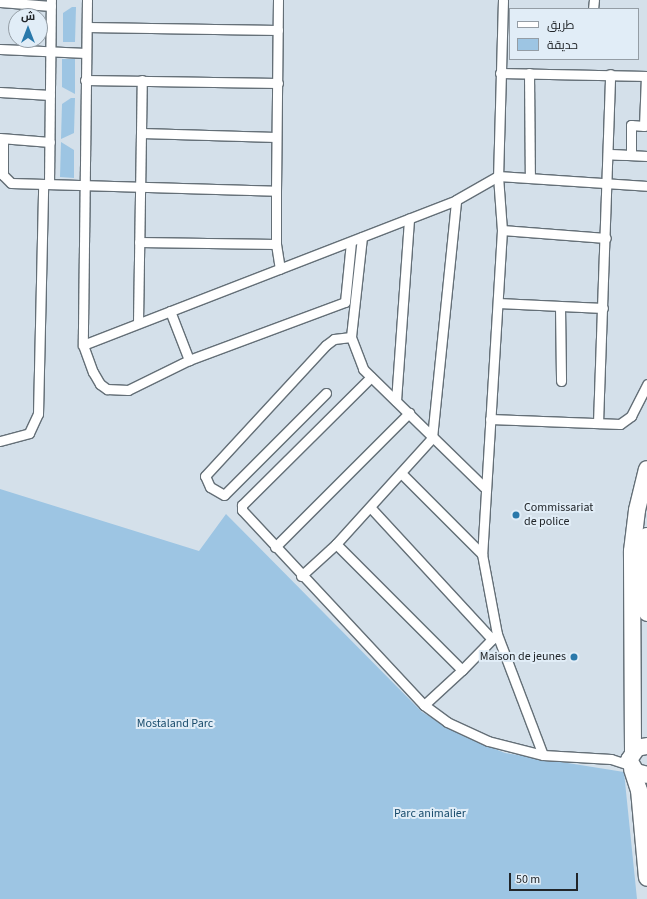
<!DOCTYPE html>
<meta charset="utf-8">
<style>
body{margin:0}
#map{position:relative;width:647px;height:899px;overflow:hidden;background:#d4e0ea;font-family:"Source Sans 3",Cairo,sans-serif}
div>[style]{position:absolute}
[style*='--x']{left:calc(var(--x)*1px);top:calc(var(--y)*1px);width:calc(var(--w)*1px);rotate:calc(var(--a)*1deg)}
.green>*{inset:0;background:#9dc5e3}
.roads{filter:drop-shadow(1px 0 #646f77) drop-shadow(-1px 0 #646f77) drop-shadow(0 1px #646f77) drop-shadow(0 -1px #646f77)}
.street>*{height:9px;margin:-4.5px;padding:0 4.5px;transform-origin:4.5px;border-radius:4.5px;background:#fff}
.highway>*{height:16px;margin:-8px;padding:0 8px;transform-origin:8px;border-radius:8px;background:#fff}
.dots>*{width:11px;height:11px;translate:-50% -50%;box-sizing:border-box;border:2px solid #e1edf7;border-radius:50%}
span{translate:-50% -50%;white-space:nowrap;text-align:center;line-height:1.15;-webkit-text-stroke:4px #e1edf7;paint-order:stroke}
.poi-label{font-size:12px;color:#212529}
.left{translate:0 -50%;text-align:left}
.right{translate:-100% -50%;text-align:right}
.park-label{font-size:12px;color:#194c6c}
.legend{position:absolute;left:509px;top:8px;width:130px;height:52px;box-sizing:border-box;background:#e1edf7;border:1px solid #949da5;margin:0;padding:5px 7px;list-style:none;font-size:12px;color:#212529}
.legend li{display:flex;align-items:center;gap:8px;height:20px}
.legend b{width:20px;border:1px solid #949da5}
.north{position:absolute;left:8px;top:8px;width:40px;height:40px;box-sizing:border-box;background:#e1edf7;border:1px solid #949da5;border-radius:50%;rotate:0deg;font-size:11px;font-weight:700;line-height:16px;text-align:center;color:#212529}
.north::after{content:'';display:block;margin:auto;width:14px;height:18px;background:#2a79ab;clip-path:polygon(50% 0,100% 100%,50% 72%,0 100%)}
.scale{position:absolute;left:509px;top:873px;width:69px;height:18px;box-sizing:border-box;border:2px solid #212529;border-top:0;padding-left:5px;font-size:12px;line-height:14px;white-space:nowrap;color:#212529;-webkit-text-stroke:3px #e1edf7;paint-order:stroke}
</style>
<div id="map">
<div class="green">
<i style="clip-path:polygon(72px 7px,76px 7px,75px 42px,63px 42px,63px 13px)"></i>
<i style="clip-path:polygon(62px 59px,75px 59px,75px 94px,62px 87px)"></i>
<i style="clip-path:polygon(71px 98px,75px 98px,74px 133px,61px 139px,62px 104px)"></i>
<i style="clip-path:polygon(61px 142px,74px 150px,74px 178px,60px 177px)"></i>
<i style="clip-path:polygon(0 489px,199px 551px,226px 514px,422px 712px,461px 735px,505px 753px,624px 772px,637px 899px,0 899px)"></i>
</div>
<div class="roads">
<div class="street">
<i style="--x:87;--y:0;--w:345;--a:90.7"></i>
<i style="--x:83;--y:345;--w:400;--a:-21.2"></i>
<i style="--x:456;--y:200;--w:48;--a:-29.7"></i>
<i style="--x:498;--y:176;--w:149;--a:3.8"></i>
<i style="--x:278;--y:0;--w:191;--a:90.6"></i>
<i style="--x:276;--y:191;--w:53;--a:90"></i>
<i style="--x:276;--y:244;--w:25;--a:81"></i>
<i style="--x:503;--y:0;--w:176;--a:91.6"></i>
<i style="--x:498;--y:176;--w:54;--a:85.8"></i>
<i style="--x:502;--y:230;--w:325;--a:93.5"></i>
<i style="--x:482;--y:554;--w:81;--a:79.4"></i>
<i style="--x:497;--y:634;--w:129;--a:69.2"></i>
<i style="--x:0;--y:2;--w:51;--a:4.5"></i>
<i style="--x:593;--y:9;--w:9;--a:-84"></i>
<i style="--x:87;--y:27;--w:191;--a:0.9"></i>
<i style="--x:0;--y:49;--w:86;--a:2.7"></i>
<i style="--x:500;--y:73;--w:147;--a:1.2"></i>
<i style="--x:529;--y:73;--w:105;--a:89.5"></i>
<i style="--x:646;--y:76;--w:50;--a:92.3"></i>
<i style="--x:644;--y:126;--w:13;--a:-176"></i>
<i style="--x:631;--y:125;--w:30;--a:90"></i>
<i style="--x:631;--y:155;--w:23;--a:-178"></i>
<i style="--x:608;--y:154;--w:39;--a:3"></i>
<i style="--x:85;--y:80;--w:193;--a:0.9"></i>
<i style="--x:0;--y:92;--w:50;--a:3.4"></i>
<i style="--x:141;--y:133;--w:135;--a:1.7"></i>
<i style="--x:0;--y:138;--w:50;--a:4.6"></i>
<i style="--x:3;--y:139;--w:36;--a:90"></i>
<i style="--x:3;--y:175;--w:11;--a:45"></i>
<i style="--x:11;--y:183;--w:265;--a:1.7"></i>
<i style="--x:49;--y:184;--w:184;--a:-89.4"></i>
<i style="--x:502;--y:230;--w:104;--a:4.4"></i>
<i style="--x:362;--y:237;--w:101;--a:96.3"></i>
<i style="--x:351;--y:337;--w:34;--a:69"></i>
<i style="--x:363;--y:369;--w:169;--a:44.3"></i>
<i style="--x:139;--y:242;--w:137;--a:0.8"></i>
<i style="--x:498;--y:303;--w:105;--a:2.7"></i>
<i style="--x:560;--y:306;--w:75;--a:89.2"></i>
<i style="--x:170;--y:311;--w:53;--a:68.8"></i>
<i style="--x:189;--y:360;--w:166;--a:-20.4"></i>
<i style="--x:345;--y:302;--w:60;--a:-84.3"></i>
<i style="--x:138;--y:323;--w:243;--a:-89.1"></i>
<i style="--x:83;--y:345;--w:29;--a:70"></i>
<i style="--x:93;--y:372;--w:14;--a:60"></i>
<i style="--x:100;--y:384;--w:9;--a:36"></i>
<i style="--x:107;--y:389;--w:21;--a:3"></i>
<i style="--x:128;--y:390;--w:68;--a:-26.2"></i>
<i style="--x:371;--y:377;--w:182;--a:135.2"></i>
<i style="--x:242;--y:505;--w:5;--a:90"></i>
<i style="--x:242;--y:510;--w:267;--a:47"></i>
<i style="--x:424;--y:705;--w:29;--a:36"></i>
<i style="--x:447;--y:722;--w:45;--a:24.9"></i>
<i style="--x:488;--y:741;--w:57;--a:14.3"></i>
<i style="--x:543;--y:755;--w:68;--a:3.4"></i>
<i style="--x:611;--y:759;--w:20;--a:18"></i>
<i style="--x:326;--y:393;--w:144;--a:135"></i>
<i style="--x:224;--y:495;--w:16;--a:-150"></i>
<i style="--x:210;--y:487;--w:12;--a:-114"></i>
<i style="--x:205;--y:476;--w:178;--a:-47.3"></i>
<i style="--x:326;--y:345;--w:10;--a:-37"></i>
<i style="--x:334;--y:339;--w:17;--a:-7"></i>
<i style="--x:396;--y:401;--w:183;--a:-85.9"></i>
<i style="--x:490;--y:419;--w:130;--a:2.2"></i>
<i style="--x:620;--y:424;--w:14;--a:-36"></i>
<i style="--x:631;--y:416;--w:36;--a:-63"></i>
<i style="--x:598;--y:423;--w:349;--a:-88"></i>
<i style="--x:0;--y:441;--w:30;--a:-15"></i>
<i style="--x:29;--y:433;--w:21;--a:-65"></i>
<i style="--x:38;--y:414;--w:229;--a:-88.7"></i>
<i style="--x:401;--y:473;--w:115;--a:45"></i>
<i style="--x:370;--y:507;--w:180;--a:47.3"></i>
<i style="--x:336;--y:544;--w:178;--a:45"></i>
<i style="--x:275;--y:547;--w:190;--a:-45"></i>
<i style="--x:301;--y:576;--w:47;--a:-42.4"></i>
<i style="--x:336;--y:544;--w:143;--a:-47.8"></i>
<i style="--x:432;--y:438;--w:239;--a:-84.2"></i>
<i style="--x:424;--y:705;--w:52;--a:-42.6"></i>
<i style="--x:462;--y:670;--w:49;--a:-45.8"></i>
</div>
<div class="highway">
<i style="--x:647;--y:536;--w:16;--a:101"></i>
<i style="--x:644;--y:552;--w:61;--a:87.2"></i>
<i style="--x:647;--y:746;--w:10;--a:169"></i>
<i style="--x:637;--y:748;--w:14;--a:124"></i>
<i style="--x:629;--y:760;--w:14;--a:60"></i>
<i style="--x:636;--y:772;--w:11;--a:15"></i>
<i style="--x:633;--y:751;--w:200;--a:-90.3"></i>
<i style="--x:632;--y:551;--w:41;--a:-83"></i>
<i style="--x:637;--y:510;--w:42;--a:-76.3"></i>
<i style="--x:632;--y:769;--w:22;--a:72"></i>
<i style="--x:639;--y:790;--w:88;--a:84.8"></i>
</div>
</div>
<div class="dots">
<i style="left:516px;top:515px;background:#2a79ab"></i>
<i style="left:574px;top:657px;background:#2a79ab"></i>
</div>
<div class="poi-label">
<span class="left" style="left:524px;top:515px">Commissariat<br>de police</span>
<span class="right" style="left:566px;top:657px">Maison de jeunes</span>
</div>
<div class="park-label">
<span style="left:175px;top:724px">Mostaland Parc</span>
<span style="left:430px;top:814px">Parc animalier</span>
</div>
<ul class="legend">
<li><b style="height:5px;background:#fff"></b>طريق</li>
<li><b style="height:11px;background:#9dc5e3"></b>حديقة</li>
</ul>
<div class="north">ش</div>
<div class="scale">50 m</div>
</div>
